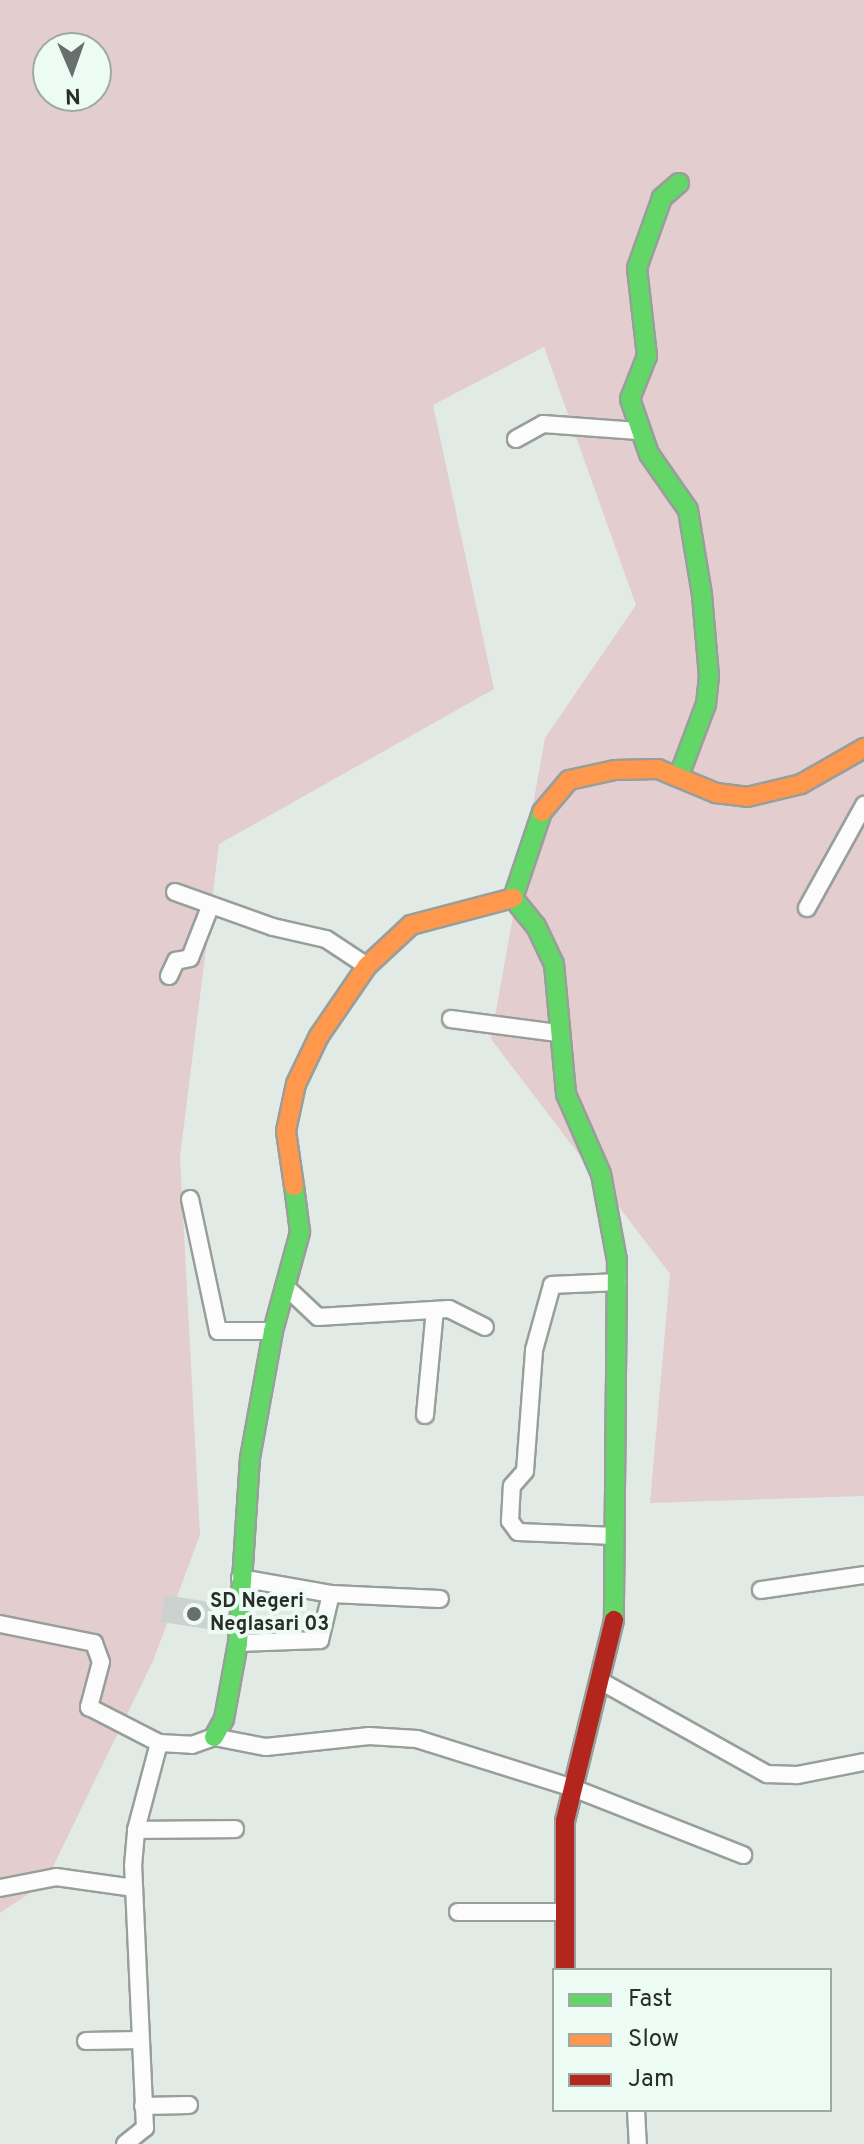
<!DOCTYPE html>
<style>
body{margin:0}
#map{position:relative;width:864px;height:2144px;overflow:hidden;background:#e2eae6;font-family:Overpass,sans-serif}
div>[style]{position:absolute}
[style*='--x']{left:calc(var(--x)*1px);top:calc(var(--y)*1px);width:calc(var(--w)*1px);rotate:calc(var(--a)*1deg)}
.green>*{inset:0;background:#e3cdce}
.building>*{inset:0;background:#ccd2cf;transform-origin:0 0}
.roads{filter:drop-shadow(2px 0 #989f9b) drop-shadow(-2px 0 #989f9b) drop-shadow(0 2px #989f9b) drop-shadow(0 -2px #989f9b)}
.street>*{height:16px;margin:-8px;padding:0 8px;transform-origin:8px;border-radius:8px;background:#fbfcfb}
.fast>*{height:18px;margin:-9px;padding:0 9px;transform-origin:9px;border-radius:9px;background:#63d668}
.slow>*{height:18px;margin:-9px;padding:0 9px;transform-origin:9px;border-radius:9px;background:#ff974d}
.jam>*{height:18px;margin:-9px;padding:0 9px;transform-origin:9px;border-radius:9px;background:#b3261e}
.dots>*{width:22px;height:22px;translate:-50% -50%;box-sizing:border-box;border:4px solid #ecfbf3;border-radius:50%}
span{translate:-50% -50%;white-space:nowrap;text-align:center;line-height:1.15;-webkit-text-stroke:8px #ecfbf3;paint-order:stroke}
.poi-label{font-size:20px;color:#282d2a;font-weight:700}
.left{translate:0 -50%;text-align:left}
.legend{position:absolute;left:552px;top:1968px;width:280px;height:144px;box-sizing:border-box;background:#ecfbf3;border:2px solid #9ea9a3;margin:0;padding:10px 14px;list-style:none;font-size:24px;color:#282d2a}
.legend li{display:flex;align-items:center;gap:16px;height:40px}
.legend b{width:40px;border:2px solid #9ea9a3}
.north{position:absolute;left:32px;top:32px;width:80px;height:80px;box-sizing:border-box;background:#ecfbf3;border:2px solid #9ea9a3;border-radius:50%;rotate:178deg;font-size:22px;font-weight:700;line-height:32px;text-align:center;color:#282d2a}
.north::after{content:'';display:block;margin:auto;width:28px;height:36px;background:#696f6c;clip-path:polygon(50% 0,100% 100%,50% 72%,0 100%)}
</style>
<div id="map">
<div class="green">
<i style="clip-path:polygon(evenodd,0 0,864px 0,864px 1496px,650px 1503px,670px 1274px,491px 1039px,545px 738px,636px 605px,544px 347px,433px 405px,494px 689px,219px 844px,180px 1157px,200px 1535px,153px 1661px,45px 1883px,0 1913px,0 0,48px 48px,96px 48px,96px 96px,48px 96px,48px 48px)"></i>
</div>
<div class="building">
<i style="left:165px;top:1595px;width:61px;height:27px;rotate:9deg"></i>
</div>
<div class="roads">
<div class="street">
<i style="--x:516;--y:439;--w:31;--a:-29"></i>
<i style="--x:543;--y:424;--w:95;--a:4.2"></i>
<i style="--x:175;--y:892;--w:104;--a:19.7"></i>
<i style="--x:273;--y:927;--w:54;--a:12.8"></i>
<i style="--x:326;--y:939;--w:49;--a:33.4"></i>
<i style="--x:807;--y:908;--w:118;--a:-61"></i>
<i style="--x:169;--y:976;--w:17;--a:-65"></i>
<i style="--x:176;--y:961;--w:14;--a:-12"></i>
<i style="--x:190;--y:958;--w:55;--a:-68.6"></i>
<i style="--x:451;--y:1019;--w:107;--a:7.5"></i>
<i style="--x:190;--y:1199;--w:135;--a:78"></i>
<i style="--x:218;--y:1331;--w:55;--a:0"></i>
<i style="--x:285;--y:1286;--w:45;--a:43.2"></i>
<i style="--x:318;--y:1317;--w:131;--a:-3.5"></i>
<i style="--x:449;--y:1309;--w:40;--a:26.6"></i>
<i style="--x:425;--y:1415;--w:105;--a:-84.6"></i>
<i style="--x:615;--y:1536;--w:97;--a:-177.6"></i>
<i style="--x:518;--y:1532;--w:14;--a:-126"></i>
<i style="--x:510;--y:1521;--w:35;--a:-87"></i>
<i style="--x:512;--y:1486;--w:20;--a:-49"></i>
<i style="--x:525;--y:1471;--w:121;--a:-85.7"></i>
<i style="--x:534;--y:1350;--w:67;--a:-74.5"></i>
<i style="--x:552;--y:1285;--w:66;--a:-2.6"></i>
<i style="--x:240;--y:1578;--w:92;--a:10"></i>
<i style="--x:331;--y:1594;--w:109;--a:2.6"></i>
<i style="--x:761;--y:1590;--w:104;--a:-8.3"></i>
<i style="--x:0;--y:1624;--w:96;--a:11.4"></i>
<i style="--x:94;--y:1643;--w:20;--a:70"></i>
<i style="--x:101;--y:1662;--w:47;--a:104.9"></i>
<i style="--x:89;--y:1707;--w:79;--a:27.2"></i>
<i style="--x:159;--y:1743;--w:33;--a:3"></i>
<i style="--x:192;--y:1745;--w:23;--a:-20"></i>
<i style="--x:214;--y:1737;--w:53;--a:10.9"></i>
<i style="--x:266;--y:1747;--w:104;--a:-6.1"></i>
<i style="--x:369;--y:1736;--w:48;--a:3.6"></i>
<i style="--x:417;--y:1739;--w:164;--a:17.4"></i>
<i style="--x:573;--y:1788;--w:183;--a:21.5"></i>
<i style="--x:238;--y:1643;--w:82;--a:-2.1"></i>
<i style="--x:320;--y:1640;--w:47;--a:-76.6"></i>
<i style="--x:604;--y:1683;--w:187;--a:29.2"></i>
<i style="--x:767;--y:1774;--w:30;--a:2"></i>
<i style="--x:797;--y:1775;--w:68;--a:-11"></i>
<i style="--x:136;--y:1830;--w:99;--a:-0.6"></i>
<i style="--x:0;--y:1888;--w:57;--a:-11.1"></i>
<i style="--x:56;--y:1877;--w:79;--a:8"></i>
<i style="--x:458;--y:1912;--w:107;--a:0"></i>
<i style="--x:86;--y:2041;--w:54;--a:-1.1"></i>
<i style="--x:143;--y:2106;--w:46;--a:-1.2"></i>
<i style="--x:636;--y:2110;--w:34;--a:87"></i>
<i style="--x:125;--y:2144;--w:26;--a:-39"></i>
<i style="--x:145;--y:2128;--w:262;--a:-92.6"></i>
<i style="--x:133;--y:1866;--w:36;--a:-85"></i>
<i style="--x:136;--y:1830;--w:90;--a:-75.2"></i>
</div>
<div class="fast">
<i style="--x:679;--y:183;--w:23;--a:139"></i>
<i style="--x:662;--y:198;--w:74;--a:109.7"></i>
<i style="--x:637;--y:268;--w:89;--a:83.5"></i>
<i style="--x:647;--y:356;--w:46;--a:111.6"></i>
<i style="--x:630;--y:399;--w:58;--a:70.9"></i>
<i style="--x:649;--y:454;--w:68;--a:55.1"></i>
<i style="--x:688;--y:510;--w:86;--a:80.6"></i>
<i style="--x:702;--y:595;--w:81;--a:85.1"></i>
<i style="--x:709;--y:676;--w:28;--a:96"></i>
<i style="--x:706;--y:704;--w:77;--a:110.6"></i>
<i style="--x:542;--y:812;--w:91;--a:108.6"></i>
<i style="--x:513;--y:898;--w:36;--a:51"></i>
<i style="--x:536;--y:926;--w:42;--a:64.7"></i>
<i style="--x:554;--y:964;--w:131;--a:84.7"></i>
<i style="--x:566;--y:1094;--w:87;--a:66.4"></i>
<i style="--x:601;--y:1174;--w:87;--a:79.5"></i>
<i style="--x:617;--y:1260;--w:360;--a:90.5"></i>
<i style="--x:214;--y:1737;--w:21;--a:-61"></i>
<i style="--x:224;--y:1719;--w:77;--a:-79.6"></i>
<i style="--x:238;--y:1643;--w:185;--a:-86.3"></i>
<i style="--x:250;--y:1458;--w:129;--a:-79.7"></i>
<i style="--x:273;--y:1331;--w:103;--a:-74.7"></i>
<i style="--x:300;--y:1232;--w:46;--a:-97.4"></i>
</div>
<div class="slow">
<i style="--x:542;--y:812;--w:42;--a:-49.8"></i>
<i style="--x:569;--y:780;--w:47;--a:-12.3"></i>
<i style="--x:615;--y:770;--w:43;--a:-1.3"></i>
<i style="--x:658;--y:769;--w:63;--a:22.5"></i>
<i style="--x:716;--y:793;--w:31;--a:7"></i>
<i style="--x:747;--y:797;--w:56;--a:-13.5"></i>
<i style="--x:801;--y:784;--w:73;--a:-29.7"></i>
<i style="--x:294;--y:1186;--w:56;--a:-98.3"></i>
<i style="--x:286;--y:1131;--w:48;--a:-78"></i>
<i style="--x:296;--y:1084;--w:53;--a:-64.4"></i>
<i style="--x:319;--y:1036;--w:85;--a:-55.6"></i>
<i style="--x:367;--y:966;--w:60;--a:-43"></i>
<i style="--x:411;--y:925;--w:106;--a:-14.8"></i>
</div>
<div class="jam">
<i style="--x:565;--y:1970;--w:149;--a:-90"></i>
<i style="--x:565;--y:1821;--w:207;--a:-76.3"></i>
</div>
</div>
<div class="dots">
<i style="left:194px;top:1614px;background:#696f6c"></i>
</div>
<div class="poi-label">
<span class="left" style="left:210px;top:1614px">SD Negeri<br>Neglasari 03</span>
</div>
<ul class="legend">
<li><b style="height:10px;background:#63d668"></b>Fast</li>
<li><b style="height:10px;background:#ff974d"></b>Slow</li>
<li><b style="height:10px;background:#b3261e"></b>Jam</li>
</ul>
<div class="north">N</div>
</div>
